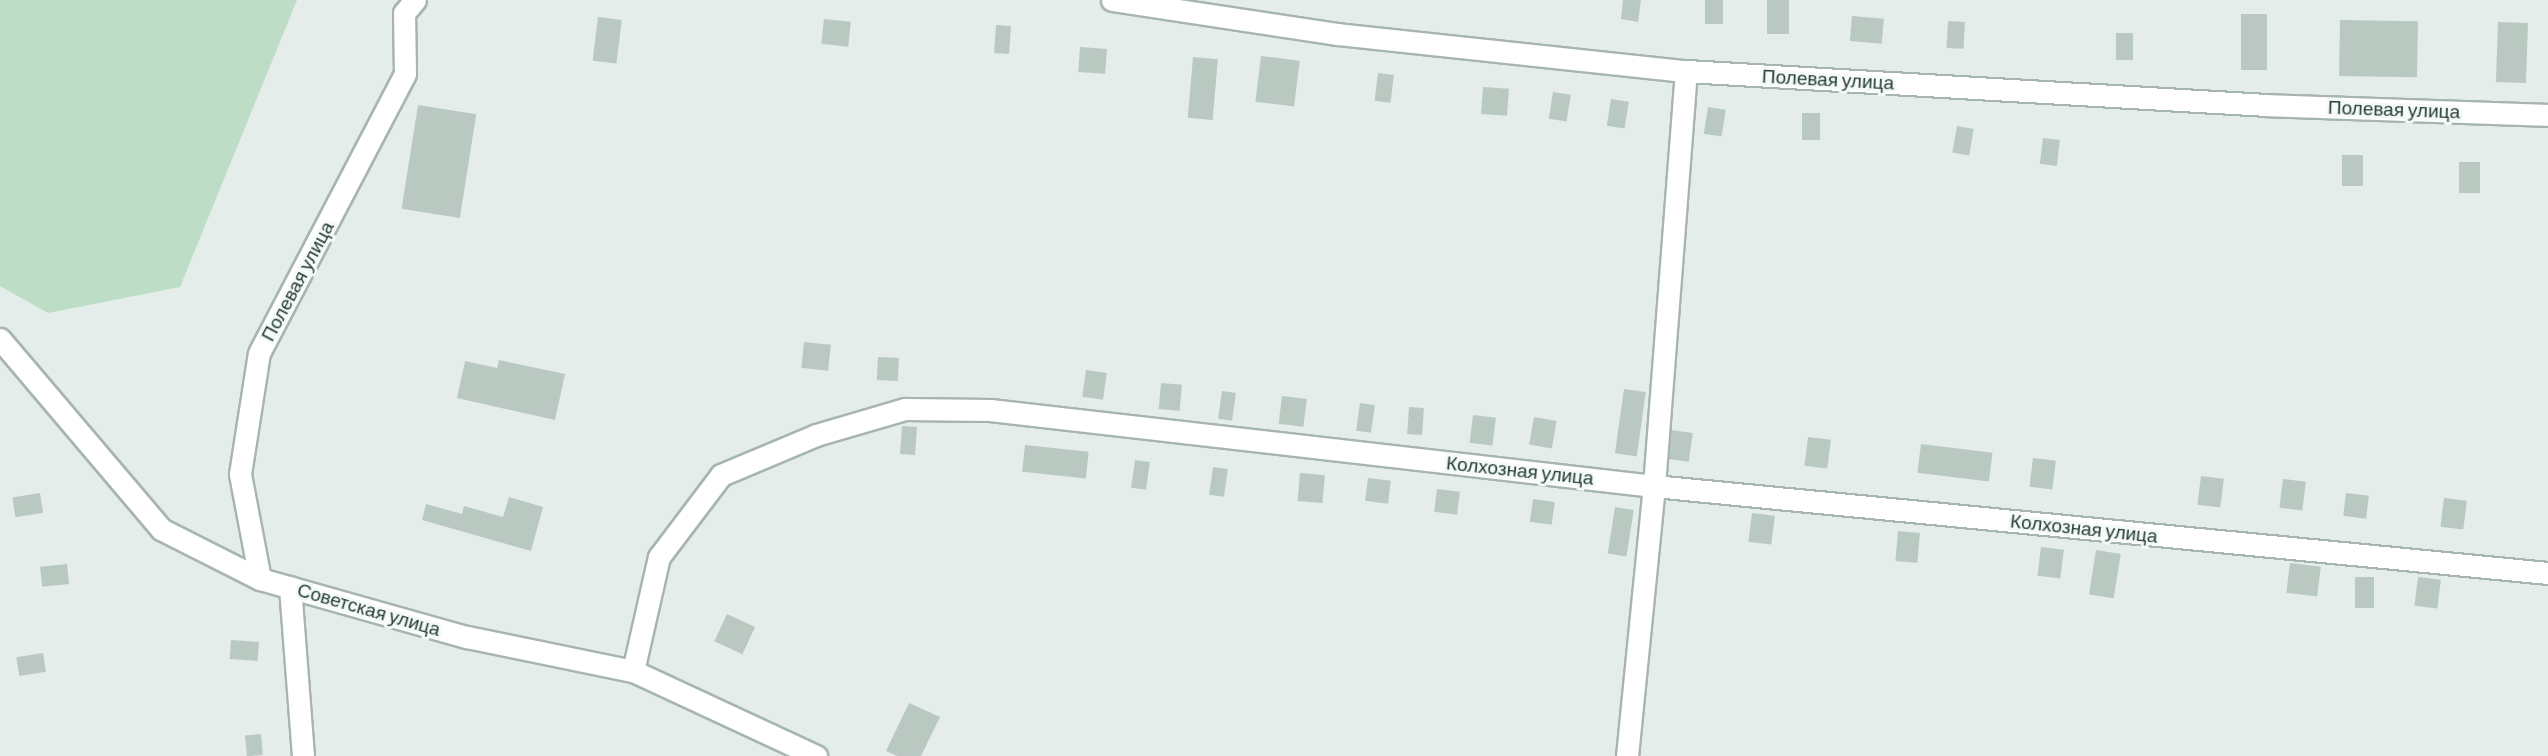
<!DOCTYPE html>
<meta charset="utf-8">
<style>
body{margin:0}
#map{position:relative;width:2548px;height:756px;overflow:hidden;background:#e4ede9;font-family:Barlow,sans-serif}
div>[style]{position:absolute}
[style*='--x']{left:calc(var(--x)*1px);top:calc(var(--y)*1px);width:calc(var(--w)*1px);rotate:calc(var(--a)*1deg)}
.green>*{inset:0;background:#beddc7}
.building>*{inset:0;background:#bac8c2;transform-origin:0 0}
.roads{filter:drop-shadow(2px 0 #a7b5b0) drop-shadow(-2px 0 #a7b5b0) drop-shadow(0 2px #a7b5b0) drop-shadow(0 -2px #a7b5b0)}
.minor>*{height:21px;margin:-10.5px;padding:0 10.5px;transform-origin:10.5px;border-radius:10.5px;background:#fff}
.tertiary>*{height:21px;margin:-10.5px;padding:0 10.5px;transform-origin:10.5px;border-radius:10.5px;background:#fff}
span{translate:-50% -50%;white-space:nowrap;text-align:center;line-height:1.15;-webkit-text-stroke:6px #f5f9f7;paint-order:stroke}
.street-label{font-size:19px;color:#243e37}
</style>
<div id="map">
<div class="green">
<i style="clip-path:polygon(0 0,297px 0,180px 287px,48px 313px,0 286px)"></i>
</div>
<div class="building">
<i style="clip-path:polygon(1623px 0,1641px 0,1638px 22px,1621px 19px)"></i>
<i style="left:1705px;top:0;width:18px;height:24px"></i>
<i style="left:1767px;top:0;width:22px;height:34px"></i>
<i style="left:2241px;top:14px;width:26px;height:56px"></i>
<i style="left:1852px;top:16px;width:32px;height:25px;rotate:5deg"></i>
<i style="left:598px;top:17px;width:24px;height:44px;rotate:7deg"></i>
<i style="left:824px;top:19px;width:27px;height:25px;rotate:6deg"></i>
<i style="left:2340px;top:20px;width:78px;height:56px;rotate:1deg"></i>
<i style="left:1948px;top:21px;width:17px;height:27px;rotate:3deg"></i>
<i style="left:2498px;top:22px;width:30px;height:60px;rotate:2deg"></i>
<i style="left:996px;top:25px;width:15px;height:28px;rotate:4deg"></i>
<i style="left:2116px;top:33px;width:17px;height:27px"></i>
<i style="left:1080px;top:47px;width:27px;height:25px;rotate:4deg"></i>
<i style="left:1261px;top:56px;width:39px;height:46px;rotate:7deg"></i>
<i style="left:1193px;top:57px;width:25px;height:61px;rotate:5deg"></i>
<i style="left:1378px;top:73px;width:16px;height:28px;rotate:7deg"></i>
<i style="left:1483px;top:87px;width:26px;height:27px;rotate:4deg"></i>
<i style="left:1553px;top:92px;width:18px;height:27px;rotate:9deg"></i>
<i style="left:1611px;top:99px;width:18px;height:27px;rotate:9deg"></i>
<i style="left:418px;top:105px;width:59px;height:105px;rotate:9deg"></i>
<i style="left:1708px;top:107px;width:18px;height:27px;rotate:9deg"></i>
<i style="left:1802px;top:113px;width:18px;height:27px"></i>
<i style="left:1957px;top:126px;width:17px;height:27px;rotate:10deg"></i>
<i style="left:2043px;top:138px;width:17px;height:26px;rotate:7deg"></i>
<i style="left:2342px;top:155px;width:21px;height:31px"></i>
<i style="left:2459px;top:162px;width:21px;height:31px"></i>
<i style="left:804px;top:342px;width:27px;height:26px;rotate:6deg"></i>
<i style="left:878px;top:357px;width:21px;height:23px;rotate:3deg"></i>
<i style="clip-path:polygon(499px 360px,565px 374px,555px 420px,457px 398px,465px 361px,497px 368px)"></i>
<i style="left:1086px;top:370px;width:21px;height:27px;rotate:8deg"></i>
<i style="left:1161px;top:383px;width:21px;height:26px;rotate:5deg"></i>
<i style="left:1624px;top:389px;width:22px;height:65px;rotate:8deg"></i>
<i style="left:1222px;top:391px;width:14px;height:28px;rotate:8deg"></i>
<i style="left:1282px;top:396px;width:25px;height:28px;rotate:7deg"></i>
<i style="left:1360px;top:403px;width:15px;height:28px;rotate:8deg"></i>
<i style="left:1409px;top:407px;width:15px;height:27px;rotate:4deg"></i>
<i style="left:1473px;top:415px;width:23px;height:28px;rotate:7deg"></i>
<i style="left:1534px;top:417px;width:23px;height:28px;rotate:10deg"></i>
<i style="left:902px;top:426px;width:15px;height:28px;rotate:4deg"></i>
<i style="left:1671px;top:430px;width:22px;height:29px;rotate:8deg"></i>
<i style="left:1808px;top:437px;width:23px;height:29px;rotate:7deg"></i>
<i style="left:1921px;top:444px;width:72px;height:29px;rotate:7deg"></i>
<i style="left:1025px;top:445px;width:64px;height:27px;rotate:6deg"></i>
<i style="left:2033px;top:458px;width:23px;height:29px;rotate:7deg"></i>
<i style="left:1135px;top:460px;width:15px;height:28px;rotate:8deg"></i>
<i style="left:1213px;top:467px;width:15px;height:28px;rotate:8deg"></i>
<i style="left:1300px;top:473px;width:25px;height:28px;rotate:5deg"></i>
<i style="left:2201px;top:476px;width:23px;height:29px;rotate:7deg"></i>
<i style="left:1368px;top:478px;width:23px;height:23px;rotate:7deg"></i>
<i style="left:2283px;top:479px;width:23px;height:29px;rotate:7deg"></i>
<i style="left:1437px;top:489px;width:23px;height:23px;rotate:7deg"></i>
<i style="left:40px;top:493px;width:20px;height:28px;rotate:81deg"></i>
<i style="left:2346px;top:493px;width:23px;height:23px;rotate:7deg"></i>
<i style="clip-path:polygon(509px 497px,543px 507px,531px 551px,422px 520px,426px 504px,462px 514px,464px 506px,503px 517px)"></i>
<i style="left:2444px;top:498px;width:23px;height:29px;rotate:7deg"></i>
<i style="left:1533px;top:499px;width:22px;height:23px;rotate:8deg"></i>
<i style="left:1615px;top:507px;width:19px;height:47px;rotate:9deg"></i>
<i style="left:1752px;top:513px;width:23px;height:29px;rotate:7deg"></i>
<i style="left:1898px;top:531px;width:22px;height:30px;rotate:5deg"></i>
<i style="left:2041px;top:547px;width:23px;height:29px;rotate:7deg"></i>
<i style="left:2096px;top:550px;width:25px;height:45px;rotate:9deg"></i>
<i style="left:2290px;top:563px;width:31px;height:30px;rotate:7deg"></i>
<i style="left:67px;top:564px;width:20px;height:27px;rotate:84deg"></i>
<i style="left:2355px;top:577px;width:19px;height:31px"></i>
<i style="left:2418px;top:577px;width:23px;height:29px;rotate:7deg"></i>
<i style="left:727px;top:614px;width:31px;height:30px;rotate:25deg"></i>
<i style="left:231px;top:640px;width:28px;height:19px;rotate:4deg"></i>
<i style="left:43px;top:653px;width:19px;height:27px;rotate:81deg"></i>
<i style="clip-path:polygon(909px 703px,940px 717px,921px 756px,897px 756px,886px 751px)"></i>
<i style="left:261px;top:734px;width:21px;height:16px;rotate:85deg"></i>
</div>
<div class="roads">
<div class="minor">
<i style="--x:1112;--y:0;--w:228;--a:8.6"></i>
<i style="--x:1337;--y:34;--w:351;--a:6.1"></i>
<i style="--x:1686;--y:71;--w:581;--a:3.35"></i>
<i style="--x:2266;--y:105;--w:282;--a:2"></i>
<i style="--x:260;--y:579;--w:107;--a:-100.8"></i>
<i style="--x:240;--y:474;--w:122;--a:-81.1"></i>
<i style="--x:259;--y:353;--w:315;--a:-62.4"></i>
<i style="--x:405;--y:74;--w:61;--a:-90.9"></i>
<i style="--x:404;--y:13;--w:17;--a:-50"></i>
<i style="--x:290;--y:587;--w:169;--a:85.6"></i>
<i style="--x:633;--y:671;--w:117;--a:-77.2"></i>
<i style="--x:659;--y:557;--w:103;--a:-52.9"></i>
<i style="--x:721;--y:475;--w:103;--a:-22.8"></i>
<i style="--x:816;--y:435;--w:93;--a:-16.3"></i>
<i style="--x:905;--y:409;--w:85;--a:0.7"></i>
<i style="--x:990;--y:410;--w:668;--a:6.53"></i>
<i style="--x:1654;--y:486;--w:898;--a:5.56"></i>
<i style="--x:1627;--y:756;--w:271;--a:-84.3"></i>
<i style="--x:1654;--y:486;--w:416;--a:-85.6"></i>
</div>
<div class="tertiary">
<i style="--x:0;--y:339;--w:249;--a:49.7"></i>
<i style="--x:161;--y:529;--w:111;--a:26.8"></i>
<i style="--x:260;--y:579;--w:215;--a:15.7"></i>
<i style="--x:467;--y:637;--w:169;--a:11.6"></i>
<i style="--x:633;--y:671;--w:202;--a:24.9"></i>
</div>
</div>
<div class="street-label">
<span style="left:1828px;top:79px;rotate:3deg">Полевая улица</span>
<span style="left:2394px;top:109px;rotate:2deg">Полевая улица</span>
<span style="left:297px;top:281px;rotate:-62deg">Полевая улица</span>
<span style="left:1520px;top:470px;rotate:6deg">Колхозная улица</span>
<span style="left:2084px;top:528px;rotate:6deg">Колхозная улица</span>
<span style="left:369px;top:609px;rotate:16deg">Советская улица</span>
</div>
</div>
